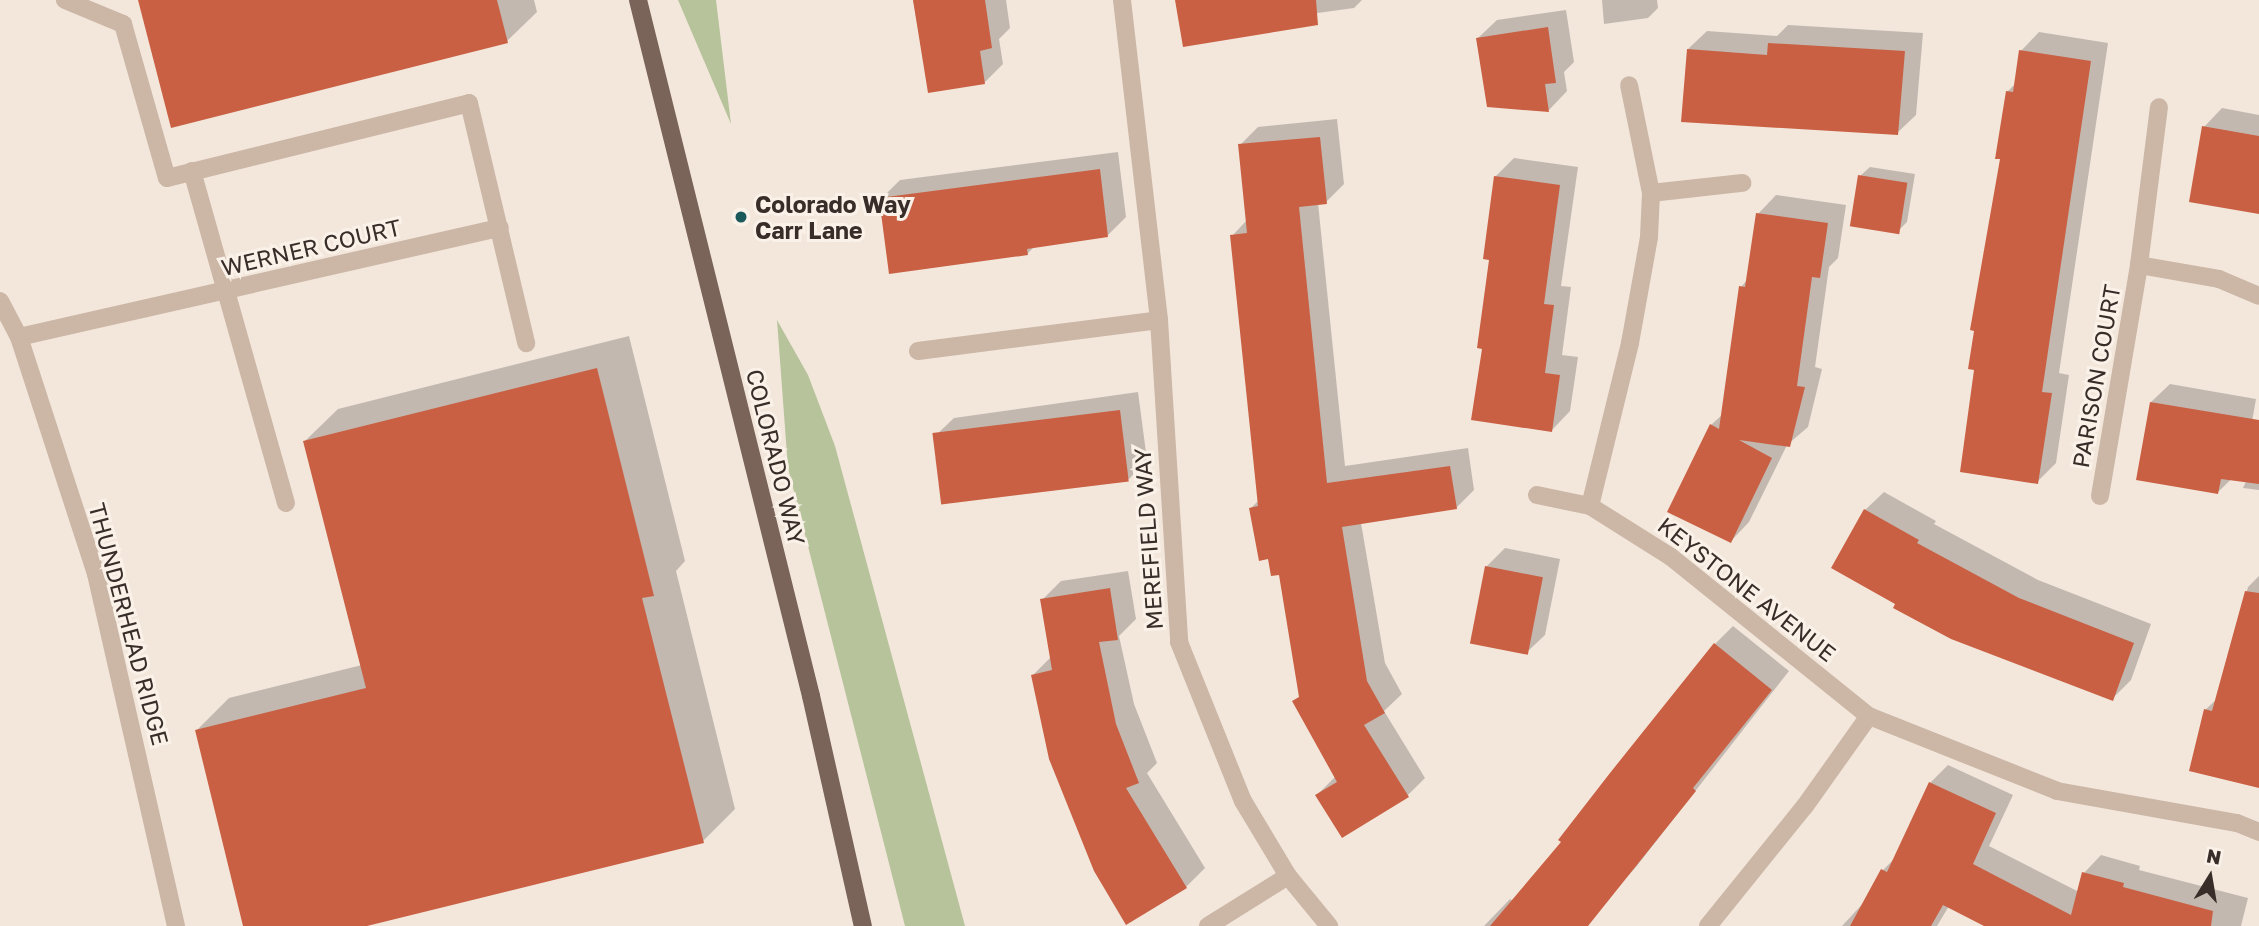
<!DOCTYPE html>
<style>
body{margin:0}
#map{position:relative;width:2259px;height:926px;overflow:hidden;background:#f3e7dc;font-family:"Golos Text",sans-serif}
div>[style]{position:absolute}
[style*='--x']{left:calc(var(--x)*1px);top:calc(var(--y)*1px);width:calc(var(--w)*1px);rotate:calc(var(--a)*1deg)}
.green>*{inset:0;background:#b7c39b}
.shadow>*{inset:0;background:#0003}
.building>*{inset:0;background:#ca6043;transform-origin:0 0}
.minor>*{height:18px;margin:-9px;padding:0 9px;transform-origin:9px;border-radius:9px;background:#ccb7a7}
.major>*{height:18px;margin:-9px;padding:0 9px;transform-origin:9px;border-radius:9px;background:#7a6359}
.dots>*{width:19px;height:19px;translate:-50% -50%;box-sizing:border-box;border:4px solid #faf2e9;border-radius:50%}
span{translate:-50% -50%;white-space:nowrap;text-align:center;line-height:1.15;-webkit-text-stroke:6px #faf2e9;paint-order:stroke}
.poi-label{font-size:23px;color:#382d28;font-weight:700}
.left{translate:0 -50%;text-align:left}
.street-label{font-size:23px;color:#382d28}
.north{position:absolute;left:2175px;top:842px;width:70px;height:70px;-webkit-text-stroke:5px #faf2e9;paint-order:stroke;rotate:11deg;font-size:19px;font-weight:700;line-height:28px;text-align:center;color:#382d28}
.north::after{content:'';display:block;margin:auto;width:24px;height:32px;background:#382d28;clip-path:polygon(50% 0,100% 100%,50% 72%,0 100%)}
</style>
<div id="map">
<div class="green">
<i style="clip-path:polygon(678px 0,716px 0,731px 124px)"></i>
<i style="clip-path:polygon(777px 320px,808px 375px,835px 446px,965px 926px,905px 926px,788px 468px)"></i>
</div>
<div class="shadow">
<i style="clip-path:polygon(140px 0,534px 0,537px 12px,507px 41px)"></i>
<i style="clip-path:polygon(913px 0,1006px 0,1010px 28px,999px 39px,1003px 64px,985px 82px,929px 91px)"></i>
<i style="clip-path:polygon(1177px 0,1362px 0,1354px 8px,1266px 20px)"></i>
<i style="clip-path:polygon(1602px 0,1657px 0,1658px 8px,1648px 18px,1604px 24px)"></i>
<i style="clip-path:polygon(1566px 10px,1574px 62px,1564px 72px,1567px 91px,1549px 110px,1489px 105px,1478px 38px,1497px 20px)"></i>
<i style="clip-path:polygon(1788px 25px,1923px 33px,1916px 115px,1897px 133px,1688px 49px,1707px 31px,1777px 36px)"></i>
<i style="clip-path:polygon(2039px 32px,2108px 43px,2059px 373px,2069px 375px,2056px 463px,2037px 482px,2002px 158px,2007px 92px,2016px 83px,2021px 51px)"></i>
<i style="clip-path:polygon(2222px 108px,2259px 115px,2259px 212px,2204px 127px)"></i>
<i style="clip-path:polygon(1337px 119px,1344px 184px,1326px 202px,1318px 203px,1345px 466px,1468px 448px,1474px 490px,1456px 508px,1361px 523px,1385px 663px,1402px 694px,1384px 711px,1425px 778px,1407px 796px,1317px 795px,1336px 776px,1295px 701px,1301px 695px,1280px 573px,1269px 557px,1251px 508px,1259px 500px,1232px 236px,1247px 220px,1240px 145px,1258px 127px)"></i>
<i style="clip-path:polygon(1118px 152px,1126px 217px,1108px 235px,1035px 246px,1027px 254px,881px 199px,900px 180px)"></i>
<i style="clip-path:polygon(1514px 158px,1578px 167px,1561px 286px,1571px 287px,1562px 355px,1578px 357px,1570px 411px,1552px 430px,1483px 347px,1496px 176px)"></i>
<i style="clip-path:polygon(1870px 167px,1915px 174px,1907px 222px,1897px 232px,1860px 176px)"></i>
<i style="clip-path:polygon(1776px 195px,1846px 205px,1838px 258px,1829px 267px,1815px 367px,1822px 369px,1808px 427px,1787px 445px,1749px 522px,1731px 541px,1711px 425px,1723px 414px,1741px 287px,1747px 280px,1758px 214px)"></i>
<i style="clip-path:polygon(629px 336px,685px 561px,676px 571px,735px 809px,703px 841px,360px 926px,245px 926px,197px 730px,229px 698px,362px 665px,305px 441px,338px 409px)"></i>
<i style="clip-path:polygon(2170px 384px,2256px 399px,2244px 467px,2218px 492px,2151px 402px)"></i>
<i style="clip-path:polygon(1138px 392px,1147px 460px,1129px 479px,935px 436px,954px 418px)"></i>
<i style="clip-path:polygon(2259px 453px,2259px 490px,2243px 488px)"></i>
<i style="clip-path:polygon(1884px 492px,1936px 521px,1934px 524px,2038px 580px,2151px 624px,2131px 680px,2112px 699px,1898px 603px,1865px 510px)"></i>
<i style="clip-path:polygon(1505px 548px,1560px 559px,1545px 635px,1526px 653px,1486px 567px)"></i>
<i style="clip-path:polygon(1128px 571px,1136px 619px,1119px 636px,1134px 704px,1157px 763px,1147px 773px,1205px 868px,1186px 887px,1126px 923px,1033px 675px,1051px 657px,1042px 600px,1061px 581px)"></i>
<i style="clip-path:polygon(2259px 576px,2259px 782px,2205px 710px,2218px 698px,2248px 587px)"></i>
<i style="clip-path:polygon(1733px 626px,1789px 671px,1636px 867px,1583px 926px,1484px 926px,1510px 899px,1513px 901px,1563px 842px,1715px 644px)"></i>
<i style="clip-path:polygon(1948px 765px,2013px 795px,1989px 846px,2079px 892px,2084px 873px,2101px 855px,2140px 866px,2139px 870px,2248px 898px,2241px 926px,1988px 926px,1949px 906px,1937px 926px,1842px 926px,1867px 899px,1883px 870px,1896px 857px,1930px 783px)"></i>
</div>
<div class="building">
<i style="clip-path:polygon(138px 0,497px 0,508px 43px,171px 128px)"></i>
<i style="clip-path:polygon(913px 0,985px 0,992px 48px,980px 51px,985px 84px,928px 93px)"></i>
<i style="clip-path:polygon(1175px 0,1316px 0,1318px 25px,1183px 47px)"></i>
<i style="clip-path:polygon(1548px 27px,1556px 83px,1545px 84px,1549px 112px,1487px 107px,1476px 38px)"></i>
<i style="clip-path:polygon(1768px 43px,1905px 51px,1898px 135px,1681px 122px,1687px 49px,1767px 55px)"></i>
<i style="clip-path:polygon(2019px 50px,2091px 61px,2042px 392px,2052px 393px,2038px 484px,1960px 472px,1974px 370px,1968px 369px,1974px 331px,1970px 330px,2000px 159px,1995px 159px,2006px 91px,2013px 92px)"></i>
<i style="clip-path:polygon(2202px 126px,2259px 136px,2259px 214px,2189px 202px)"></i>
<i style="clip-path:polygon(1320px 137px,1327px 204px,1299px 207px,1327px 483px,1450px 466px,1457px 509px,1342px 527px,1367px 681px,1385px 713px,1364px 725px,1409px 797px,1342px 838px,1315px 795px,1337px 782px,1292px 701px,1299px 697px,1279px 575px,1271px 576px,1268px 559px,1259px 561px,1249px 508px,1258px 506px,1230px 235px,1247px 233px,1238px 144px)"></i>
<i style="clip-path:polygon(1100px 169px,1108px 237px,1027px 249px,1028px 255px,889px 274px,879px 198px)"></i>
<i style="left:1858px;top:175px;width:50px;height:52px;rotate:9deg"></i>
<i style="clip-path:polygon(1494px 176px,1560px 185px,1544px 304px,1554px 305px,1545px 373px,1560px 375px,1552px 432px,1471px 420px,1482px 349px,1477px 348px,1489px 260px,1483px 259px)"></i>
<i style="clip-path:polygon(1756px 213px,1828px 223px,1820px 278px,1812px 277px,1797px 386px,1805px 387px,1790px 447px,1739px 440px,1772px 458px,1731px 543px,1667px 512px,1710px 424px,1719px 429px,1739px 286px,1745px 287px)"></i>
<i style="clip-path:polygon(597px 368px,654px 596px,642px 598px,704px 843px,367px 926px,243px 926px,195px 730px,366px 688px,303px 441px)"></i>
<i style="clip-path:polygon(2150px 402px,2259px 420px,2259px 484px,2221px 479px,2218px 494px,2136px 480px)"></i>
<i style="left:1120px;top:410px;width:72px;height:189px;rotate:83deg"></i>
<i style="clip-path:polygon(1864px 509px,1919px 540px,1917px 543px,2019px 598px,2134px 643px,2113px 701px,1951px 639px,1893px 608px,1895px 604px,1831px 568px)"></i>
<i style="left:1485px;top:566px;width:59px;height:79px;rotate:11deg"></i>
<i style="clip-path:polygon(1110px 588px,1118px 640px,1099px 642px,1116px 724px,1139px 783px,1126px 788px,1187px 888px,1126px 925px,1094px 871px,1049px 759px,1031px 675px,1052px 670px,1040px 599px)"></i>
<i style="clip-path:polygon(2245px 591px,2259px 593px,2259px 788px,2189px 771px,2204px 709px,2212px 711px)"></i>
<i style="clip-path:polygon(1714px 643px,1772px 690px,1693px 788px,1696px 791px,1588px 926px,1490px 926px,1561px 842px,1558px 840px,1610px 773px)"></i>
<i style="clip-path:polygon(1929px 782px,1996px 813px,1973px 864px,2071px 915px,2082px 872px,2124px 883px,2123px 887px,2213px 911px,2211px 926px,1984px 926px,1943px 905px,1931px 926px,1850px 926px,1881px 869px,1887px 872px)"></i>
</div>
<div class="minor">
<i style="--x:65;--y:0;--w:63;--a:22.5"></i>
<i style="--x:123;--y:24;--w:160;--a:74.1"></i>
<i style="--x:167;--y:178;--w:311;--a:-13.9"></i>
<i style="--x:469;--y:103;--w:247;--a:76.6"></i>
<i style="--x:1122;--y:0;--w:322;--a:83.4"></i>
<i style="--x:1159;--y:320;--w:323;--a:86.4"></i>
<i style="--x:1179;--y:642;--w:171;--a:68.1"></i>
<i style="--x:1243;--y:801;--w:87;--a:59"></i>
<i style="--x:1288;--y:876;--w:65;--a:50.6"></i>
<i style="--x:192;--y:171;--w:345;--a:74.2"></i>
<i style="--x:1651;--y:193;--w:92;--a:-6.3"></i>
<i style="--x:2139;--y:265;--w:81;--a:9.9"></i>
<i style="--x:2219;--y:279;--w:43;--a:23"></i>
<i style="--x:0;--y:301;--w:41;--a:62.2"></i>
<i style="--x:19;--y:337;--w:249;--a:72"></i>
<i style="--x:96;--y:574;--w:361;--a:77.2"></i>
<i style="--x:19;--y:337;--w:493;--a:-12.8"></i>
<i style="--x:918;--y:351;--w:243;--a:-7.3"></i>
<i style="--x:1537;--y:495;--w:54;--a:11.7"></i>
<i style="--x:1590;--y:506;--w:96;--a:32.2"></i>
<i style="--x:1671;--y:557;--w:254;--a:38.8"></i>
<i style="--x:1869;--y:716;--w:202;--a:21.7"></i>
<i style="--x:2057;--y:791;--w:183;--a:10.1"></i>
<i style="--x:2237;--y:823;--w:24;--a:22"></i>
<i style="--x:2100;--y:496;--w:234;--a:-80.4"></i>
<i style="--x:2139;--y:265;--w:159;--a:-82.8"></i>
<i style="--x:1590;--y:506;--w:168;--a:-76.2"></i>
<i style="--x:1630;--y:343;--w:108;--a:-79.8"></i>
<i style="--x:1649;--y:237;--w:44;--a:-87.4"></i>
<i style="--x:1651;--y:193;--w:110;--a:-101.5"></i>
<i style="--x:1208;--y:926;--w:94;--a:-32"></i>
<i style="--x:1708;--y:926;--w:154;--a:-51.1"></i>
<i style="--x:1805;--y:806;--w:110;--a:-54.6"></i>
</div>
<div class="major">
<i style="--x:638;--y:0;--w:717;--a:76.04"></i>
<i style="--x:811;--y:696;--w:236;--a:77.3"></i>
</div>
<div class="dots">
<i style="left:741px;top:217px;background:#1c595b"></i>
</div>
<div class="poi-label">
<span class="left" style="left:755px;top:217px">Colorado Way<br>Carr Lane</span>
</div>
<div class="street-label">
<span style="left:311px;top:247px;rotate:-13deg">WERNER COURT</span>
<span style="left:2096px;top:376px;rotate:-80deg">PARISON COURT</span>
<span style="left:776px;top:457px;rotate:76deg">COLORADO WAY</span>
<span style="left:1148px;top:539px;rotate:-94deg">MEREFIELD WAY</span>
<span style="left:1747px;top:589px;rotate:38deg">KEYSTONE AVENUE</span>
<span style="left:129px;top:624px;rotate:75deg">THUNDERHEAD RIDGE</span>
</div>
<div class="north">N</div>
</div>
